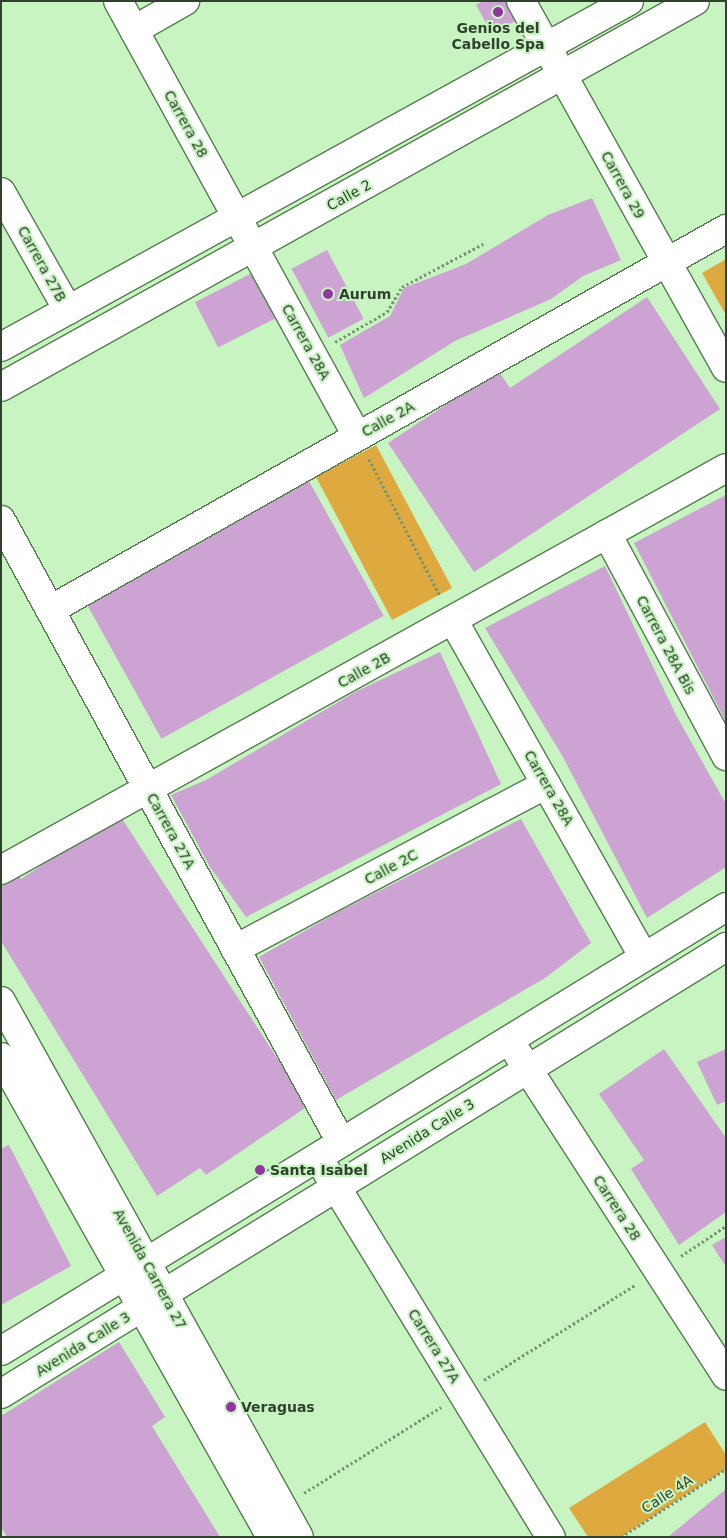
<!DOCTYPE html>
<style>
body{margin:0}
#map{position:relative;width:727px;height:1538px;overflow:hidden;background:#c7f4c1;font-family:"DejaVu Sans",sans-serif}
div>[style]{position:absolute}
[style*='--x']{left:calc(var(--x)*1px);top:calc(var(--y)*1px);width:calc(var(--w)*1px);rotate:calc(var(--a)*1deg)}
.green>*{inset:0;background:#deaa3f;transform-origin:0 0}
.building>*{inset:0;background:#cca3d3;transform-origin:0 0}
.path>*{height:3px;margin-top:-1.5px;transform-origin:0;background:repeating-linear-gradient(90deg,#789673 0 2.5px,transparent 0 5px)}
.roads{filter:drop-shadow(1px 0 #557d50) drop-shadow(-1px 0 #557d50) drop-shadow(0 1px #557d50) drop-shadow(0 -1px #557d50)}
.minor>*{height:28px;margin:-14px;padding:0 14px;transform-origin:14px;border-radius:14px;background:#fff}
.major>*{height:28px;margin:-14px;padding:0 14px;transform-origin:14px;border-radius:14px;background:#fff}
.dots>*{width:14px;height:14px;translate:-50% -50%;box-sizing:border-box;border:2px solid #c7f4c1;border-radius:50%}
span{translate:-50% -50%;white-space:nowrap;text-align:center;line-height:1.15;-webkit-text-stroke:4px #c7f4c1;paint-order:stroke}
.poi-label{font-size:14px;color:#30412d;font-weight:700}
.left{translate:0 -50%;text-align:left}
.street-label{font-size:14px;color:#30412d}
.frame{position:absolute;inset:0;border:2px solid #30412d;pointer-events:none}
</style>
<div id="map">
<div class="green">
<i style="clip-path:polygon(726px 259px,726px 315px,702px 273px)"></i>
<i style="left:376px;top:445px;width:162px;height:68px;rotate:62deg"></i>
<i style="clip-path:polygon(705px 1422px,726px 1455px,726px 1469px,621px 1537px,588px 1537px,569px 1508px)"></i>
</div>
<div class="building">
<i style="clip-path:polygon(482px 1px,510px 1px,520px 18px,493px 35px,476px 5px)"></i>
<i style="clip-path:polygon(592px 198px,621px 260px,583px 276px,551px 299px,455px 341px,364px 398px,340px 345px,390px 316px,404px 288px,466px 264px,548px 215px)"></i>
<i style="left:327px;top:250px;width:78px;height:40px;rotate:62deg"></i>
<i style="left:260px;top:269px;width:51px;height:73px;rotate:63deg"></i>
<i style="clip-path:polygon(647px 297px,720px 409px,474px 572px,388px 443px,498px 370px,510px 388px)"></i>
<i style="left:309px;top:481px;width:154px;height:254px;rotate:61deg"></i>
<i style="clip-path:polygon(726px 495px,726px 722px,634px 543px)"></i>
<i style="clip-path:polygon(605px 566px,676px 715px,726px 804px,726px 867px,647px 918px,563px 757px,485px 628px)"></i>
<i style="clip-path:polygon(440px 652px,501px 784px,246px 917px,210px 867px,171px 795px,206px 780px,357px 691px)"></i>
<i style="clip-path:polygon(119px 814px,308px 1106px,206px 1175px,200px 1168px,157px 1196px,1px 941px,1px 874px,12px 867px,21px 879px)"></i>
<i style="clip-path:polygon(521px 819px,591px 943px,545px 978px,336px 1100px,259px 957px,338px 912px)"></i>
<i style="clip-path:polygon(664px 1049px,726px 1138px,726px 1212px,679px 1245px,631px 1169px,644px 1160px,599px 1094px)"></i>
<i style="clip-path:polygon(726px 1049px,726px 1101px,717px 1105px,697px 1062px)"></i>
<i style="clip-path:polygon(9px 1145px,71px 1266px,1px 1305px,1px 1149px)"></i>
<i style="clip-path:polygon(726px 1237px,726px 1267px,712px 1245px)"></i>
<i style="clip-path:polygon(119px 1342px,165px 1417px,152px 1426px,220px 1537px,7px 1537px,1px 1527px,1px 1416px)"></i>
<i style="clip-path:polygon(726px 1489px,726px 1537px,668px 1537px)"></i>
</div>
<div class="path">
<i style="--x:335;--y:342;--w:60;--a:-30"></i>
<i style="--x:387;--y:312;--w:29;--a:-59"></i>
<i style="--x:402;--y:287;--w:92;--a:-28"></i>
<i style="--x:369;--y:459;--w:154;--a:62.6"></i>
<i style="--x:681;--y:1256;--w:54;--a:-33.7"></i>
<i style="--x:484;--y:1380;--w:178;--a:-32.2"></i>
<i style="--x:304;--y:1493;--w:162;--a:-32.1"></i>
<i style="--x:621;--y:1537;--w:125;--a:-32.9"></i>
</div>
<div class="roads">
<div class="minor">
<i style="--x:118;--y:1;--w:496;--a:61.2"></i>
<i style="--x:521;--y:1;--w:420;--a:60.8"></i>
<i style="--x:134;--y:30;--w:59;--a:-29.6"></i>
<i style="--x:1;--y:192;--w:136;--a:60.4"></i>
<i style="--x:1;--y:347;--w:717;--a:-28.85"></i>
<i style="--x:1;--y:387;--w:794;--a:-29.08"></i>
<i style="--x:1;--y:520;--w:709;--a:61.34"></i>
<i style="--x:607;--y:534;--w:252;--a:61.8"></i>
<i style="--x:50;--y:610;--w:776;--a:-29.41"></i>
<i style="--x:453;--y:620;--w:387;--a:60.5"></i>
<i style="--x:1;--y:870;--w:829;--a:-29.01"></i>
<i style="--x:235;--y:949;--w:352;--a:-27.9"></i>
<i style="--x:518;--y:1054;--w:383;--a:57.1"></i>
<i style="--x:327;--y:1172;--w:428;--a:58.5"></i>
<i style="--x:1;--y:1351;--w:850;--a:-31.48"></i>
<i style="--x:1;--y:1394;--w:852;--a:-31.66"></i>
</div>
<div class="major">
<i style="--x:1;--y:1001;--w:613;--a:60.93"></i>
<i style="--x:1;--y:1057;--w:551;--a:60.64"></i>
</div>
</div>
<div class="dots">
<i style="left:498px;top:12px;background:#9136a0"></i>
<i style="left:328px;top:294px;background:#9136a0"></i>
<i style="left:260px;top:1170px;background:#9136a0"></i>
<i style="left:231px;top:1407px;background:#9136a0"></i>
</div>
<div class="poi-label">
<span style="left:498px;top:36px">Genios del<br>Cabello Spa</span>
<span class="left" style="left:339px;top:294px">Aurum</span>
<span class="left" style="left:270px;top:1170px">Santa Isabel</span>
<span class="left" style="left:241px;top:1407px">Veraguas</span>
</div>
<div class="street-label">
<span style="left:186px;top:124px;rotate:61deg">Carrera 28</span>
<span style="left:623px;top:185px;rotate:61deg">Carrera 29</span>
<span style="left:349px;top:195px;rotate:-29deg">Calle 2</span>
<span style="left:42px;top:264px;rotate:61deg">Carrera 27B</span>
<span style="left:306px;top:342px;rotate:61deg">Carrera 28A</span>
<span style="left:388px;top:419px;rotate:-29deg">Calle 2A</span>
<span style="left:666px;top:645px;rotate:62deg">Carrera 28A Bis</span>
<span style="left:364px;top:670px;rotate:-29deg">Calle 2B</span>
<span style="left:549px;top:788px;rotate:60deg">Carrera 28A</span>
<span style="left:171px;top:831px;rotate:61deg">Carrera 27A</span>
<span style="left:391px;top:867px;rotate:-28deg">Calle 2C</span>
<span style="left:427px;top:1131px;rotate:-32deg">Avenida Calle 3</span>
<span style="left:617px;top:1208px;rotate:57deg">Carrera 28</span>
<span style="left:150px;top:1269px;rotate:61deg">Avenida Carrera 27</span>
<span style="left:83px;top:1344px;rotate:-32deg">Avenida Calle 3</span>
<span style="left:434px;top:1346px;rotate:58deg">Carrera 27A</span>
<span style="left:667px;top:1494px;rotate:-33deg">Calle 4A</span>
</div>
<div class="frame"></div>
</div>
